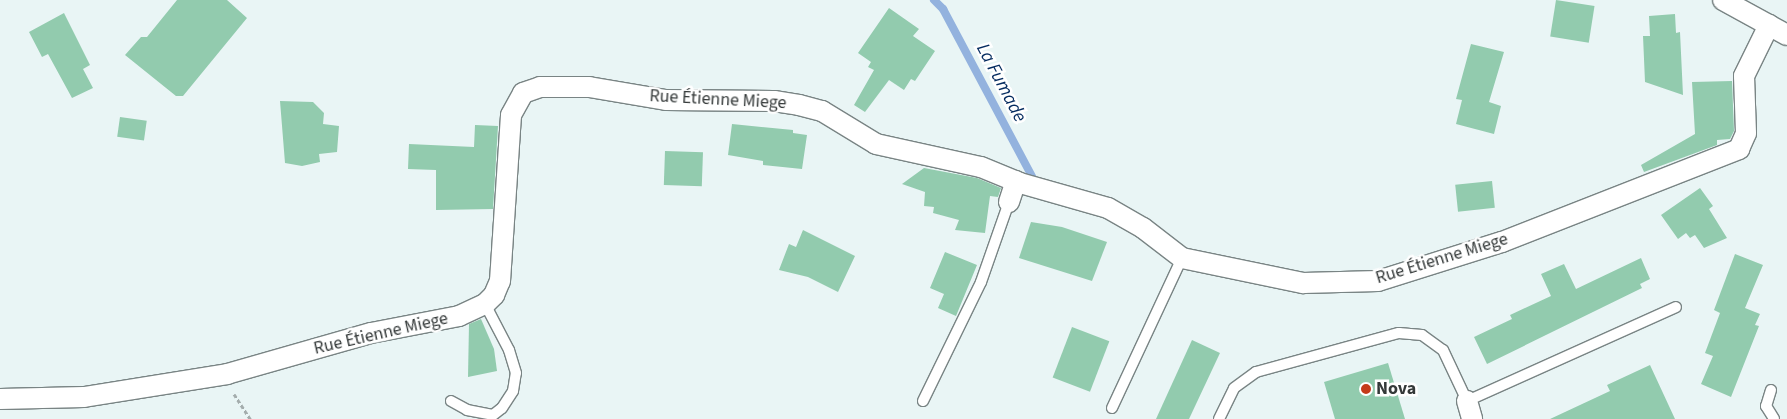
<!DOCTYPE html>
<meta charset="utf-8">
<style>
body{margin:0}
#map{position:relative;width:1787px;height:419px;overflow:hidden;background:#e9f5f5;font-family:"Source Sans 3",sans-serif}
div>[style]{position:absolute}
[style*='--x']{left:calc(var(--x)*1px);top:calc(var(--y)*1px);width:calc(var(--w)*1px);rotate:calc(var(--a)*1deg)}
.stream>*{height:8px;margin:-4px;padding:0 4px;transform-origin:4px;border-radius:4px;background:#93b2de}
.building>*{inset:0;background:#92cbae;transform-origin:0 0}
.path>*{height:3px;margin-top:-1.5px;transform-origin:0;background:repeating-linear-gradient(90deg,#a4adad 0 4px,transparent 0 6.5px)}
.roads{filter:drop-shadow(1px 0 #798484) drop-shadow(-1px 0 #798484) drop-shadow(0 1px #798484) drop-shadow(0 -1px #798484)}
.lane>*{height:10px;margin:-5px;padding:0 5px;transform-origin:5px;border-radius:5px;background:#fff}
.street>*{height:20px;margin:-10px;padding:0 10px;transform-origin:10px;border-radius:10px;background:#fff}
.dots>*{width:14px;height:14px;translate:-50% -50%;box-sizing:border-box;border:2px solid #fff;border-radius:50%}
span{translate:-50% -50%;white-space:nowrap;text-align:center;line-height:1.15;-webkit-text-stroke:5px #fff;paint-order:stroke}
.street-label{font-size:18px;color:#343939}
.poi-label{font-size:18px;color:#343939;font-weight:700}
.left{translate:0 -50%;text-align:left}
.water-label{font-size:19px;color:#042b5f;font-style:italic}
</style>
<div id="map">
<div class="stream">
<i style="--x:934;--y:0;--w:13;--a:45"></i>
<i style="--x:943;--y:9;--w:196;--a:62"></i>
</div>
<div class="building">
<i style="clip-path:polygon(177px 0,227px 0,247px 18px,183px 96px,176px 96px,125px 55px,141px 37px,147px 37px)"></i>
<i style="left:1556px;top:0;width:39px;height:37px;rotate:9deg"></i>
<i style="clip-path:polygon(889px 8px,919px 29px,913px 36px,935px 51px,915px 81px,911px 79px,904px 90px,889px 80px,865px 112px,854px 105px,874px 70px,868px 67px,871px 62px,858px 53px)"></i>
<i style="clip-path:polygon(64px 13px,90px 65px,83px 69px,93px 88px,72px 98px,48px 54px,42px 57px,29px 32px)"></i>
<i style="clip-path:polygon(1675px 14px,1676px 33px,1680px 32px,1683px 95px,1645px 82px,1643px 36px,1650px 36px,1649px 16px)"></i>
<i style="clip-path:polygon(1471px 44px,1504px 52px,1489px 102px,1501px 106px,1494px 134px,1456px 124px,1462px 100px,1456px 99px)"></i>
<i style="clip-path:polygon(1732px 81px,1734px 131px,1730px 139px,1717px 140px,1717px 145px,1644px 172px,1641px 165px,1695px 134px,1692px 82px)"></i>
<i style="clip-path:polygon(280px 101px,313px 102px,324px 113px,323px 124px,339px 126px,337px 152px,319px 154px,320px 162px,302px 166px,285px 163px)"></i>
<i style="left:120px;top:117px;width:27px;height:20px;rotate:8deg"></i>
<i style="clip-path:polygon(732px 124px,793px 130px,793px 133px,807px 135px,802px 169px,763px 165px,763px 161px,728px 155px)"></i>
<i style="clip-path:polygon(475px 125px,498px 126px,493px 209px,436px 210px,436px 170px,408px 169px,409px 144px,474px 147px)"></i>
<i style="left:665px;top:151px;width:38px;height:34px;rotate:2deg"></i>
<i style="clip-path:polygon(924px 168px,977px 178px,1001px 188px,998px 197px,990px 196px,985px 233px,955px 230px,959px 220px,933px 213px,934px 207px,924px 206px,925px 192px,902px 184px)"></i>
<i style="left:1492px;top:181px;width:27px;height:37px;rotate:84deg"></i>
<i style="clip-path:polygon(1700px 188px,1713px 206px,1709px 209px,1727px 238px,1704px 248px,1695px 235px,1690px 238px,1686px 233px,1678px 239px,1661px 215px)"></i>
<i style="clip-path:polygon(1031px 222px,1062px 227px,1107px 242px,1092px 281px,1019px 258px)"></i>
<i style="clip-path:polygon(803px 230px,855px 256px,838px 292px,808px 277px,779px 270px,789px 244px,796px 247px)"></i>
<i style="clip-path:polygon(945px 252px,977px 265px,956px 316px,938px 308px,944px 294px,930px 288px)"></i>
<i style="clip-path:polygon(1735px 254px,1763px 265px,1745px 308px,1760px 314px,1755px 325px,1759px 326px,1731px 397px,1701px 384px,1713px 356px,1705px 353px,1720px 313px,1714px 310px)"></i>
<i style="clip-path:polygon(1641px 258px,1650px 279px,1640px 284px,1642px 288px,1487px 364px,1474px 337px,1512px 319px,1510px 315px,1551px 296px,1541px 274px,1564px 264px,1576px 289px)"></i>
<i style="clip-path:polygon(481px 319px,494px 349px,497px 371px,468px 377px,469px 324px)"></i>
<i style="left:1072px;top:327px;width:40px;height:54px;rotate:21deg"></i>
<i style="clip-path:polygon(1192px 340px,1220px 353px,1189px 419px,1156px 419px)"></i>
<i style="clip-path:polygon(1388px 363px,1405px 419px,1335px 419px,1324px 382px)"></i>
<i style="clip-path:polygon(1650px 365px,1675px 419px,1550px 419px,1610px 391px,1607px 385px)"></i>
</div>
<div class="path">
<i style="--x:234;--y:394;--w:30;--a:57"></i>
</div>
<div class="roads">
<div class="lane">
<i style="--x:1771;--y:390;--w:17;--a:107"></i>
<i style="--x:1766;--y:406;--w:15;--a:58"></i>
<i style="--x:451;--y:401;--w:18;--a:29"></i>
<i style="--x:467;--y:410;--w:26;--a:11"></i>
<i style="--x:493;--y:415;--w:11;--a:-38"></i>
<i style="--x:502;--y:408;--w:20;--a:-57"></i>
<i style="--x:513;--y:391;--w:18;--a:-81"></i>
<i style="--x:516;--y:373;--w:24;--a:-107"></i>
<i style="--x:509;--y:350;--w:52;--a:-117.6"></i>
<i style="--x:923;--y:401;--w:132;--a:-64"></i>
<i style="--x:981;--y:282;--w:85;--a:-70.7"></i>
<i style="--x:1112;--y:408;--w:166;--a:-65"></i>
<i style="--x:1219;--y:419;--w:34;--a:-64"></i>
<i style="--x:1234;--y:388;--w:27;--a:-36"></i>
<i style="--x:1256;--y:372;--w:148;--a:-15.3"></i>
<i style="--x:1399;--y:333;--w:23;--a:5"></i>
<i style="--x:1422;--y:335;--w:26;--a:36"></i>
<i style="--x:1443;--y:350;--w:56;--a:64.8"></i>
<i style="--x:1467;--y:401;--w:229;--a:-24.2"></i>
</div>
<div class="street">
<i style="--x:1723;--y:0;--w:73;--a:28.7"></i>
<i style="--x:1009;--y:202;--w:22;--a:-72"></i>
<i style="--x:0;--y:399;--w:84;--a:-1.4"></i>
<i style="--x:84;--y:397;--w:145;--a:-9.1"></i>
<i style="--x:227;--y:374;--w:150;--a:-15.9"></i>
<i style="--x:371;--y:333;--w:90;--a:-10.9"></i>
<i style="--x:459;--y:316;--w:29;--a:-25"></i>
<i style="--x:485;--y:304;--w:13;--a:-45"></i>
<i style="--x:494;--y:295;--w:15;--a:-67"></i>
<i style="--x:500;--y:281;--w:166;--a:-86.2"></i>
<i style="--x:511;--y:115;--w:25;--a:-61"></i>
<i style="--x:523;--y:93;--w:18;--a:-19"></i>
<i style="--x:540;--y:87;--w:49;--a:0"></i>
<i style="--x:589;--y:87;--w:78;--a:9.6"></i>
<i style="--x:666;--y:100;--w:108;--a:0.5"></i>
<i style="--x:774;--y:101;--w:25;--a:9"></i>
<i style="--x:799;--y:105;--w:24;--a:15"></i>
<i style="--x:822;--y:111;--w:63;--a:31.4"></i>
<i style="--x:876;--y:144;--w:107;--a:12.4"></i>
<i style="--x:981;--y:167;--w:42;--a:22.3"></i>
<i style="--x:1020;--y:183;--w:91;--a:15.9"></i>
<i style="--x:1108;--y:208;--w:40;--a:29.7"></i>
<i style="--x:1143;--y:228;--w:49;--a:37.6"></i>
<i style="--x:1182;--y:258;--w:124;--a:11.7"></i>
<i style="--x:1303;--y:283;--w:75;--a:-1.5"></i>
<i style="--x:1378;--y:281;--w:130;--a:-17.5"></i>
<i style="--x:1502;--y:242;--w:255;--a:-21.4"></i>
<i style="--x:1739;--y:149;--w:17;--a:-66"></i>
<i style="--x:1746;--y:133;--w:57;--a:-92"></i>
<i style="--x:1744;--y:76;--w:57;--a:-63.9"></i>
<i style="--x:1467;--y:401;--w:19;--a:74"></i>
</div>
</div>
<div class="dots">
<i style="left:1366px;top:389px;background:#c43a19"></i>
</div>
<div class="street-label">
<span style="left:718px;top:100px;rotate:3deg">Rue Étienne Miege</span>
<span style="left:1442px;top:259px;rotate:-17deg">Rue Étienne Miege</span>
<span style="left:381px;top:334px;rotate:-13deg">Rue Étienne Miege</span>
</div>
<div class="poi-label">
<span class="left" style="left:1376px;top:389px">Nova</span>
</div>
<div class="water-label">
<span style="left:1001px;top:83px;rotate:62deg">La Fumade</span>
</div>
</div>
